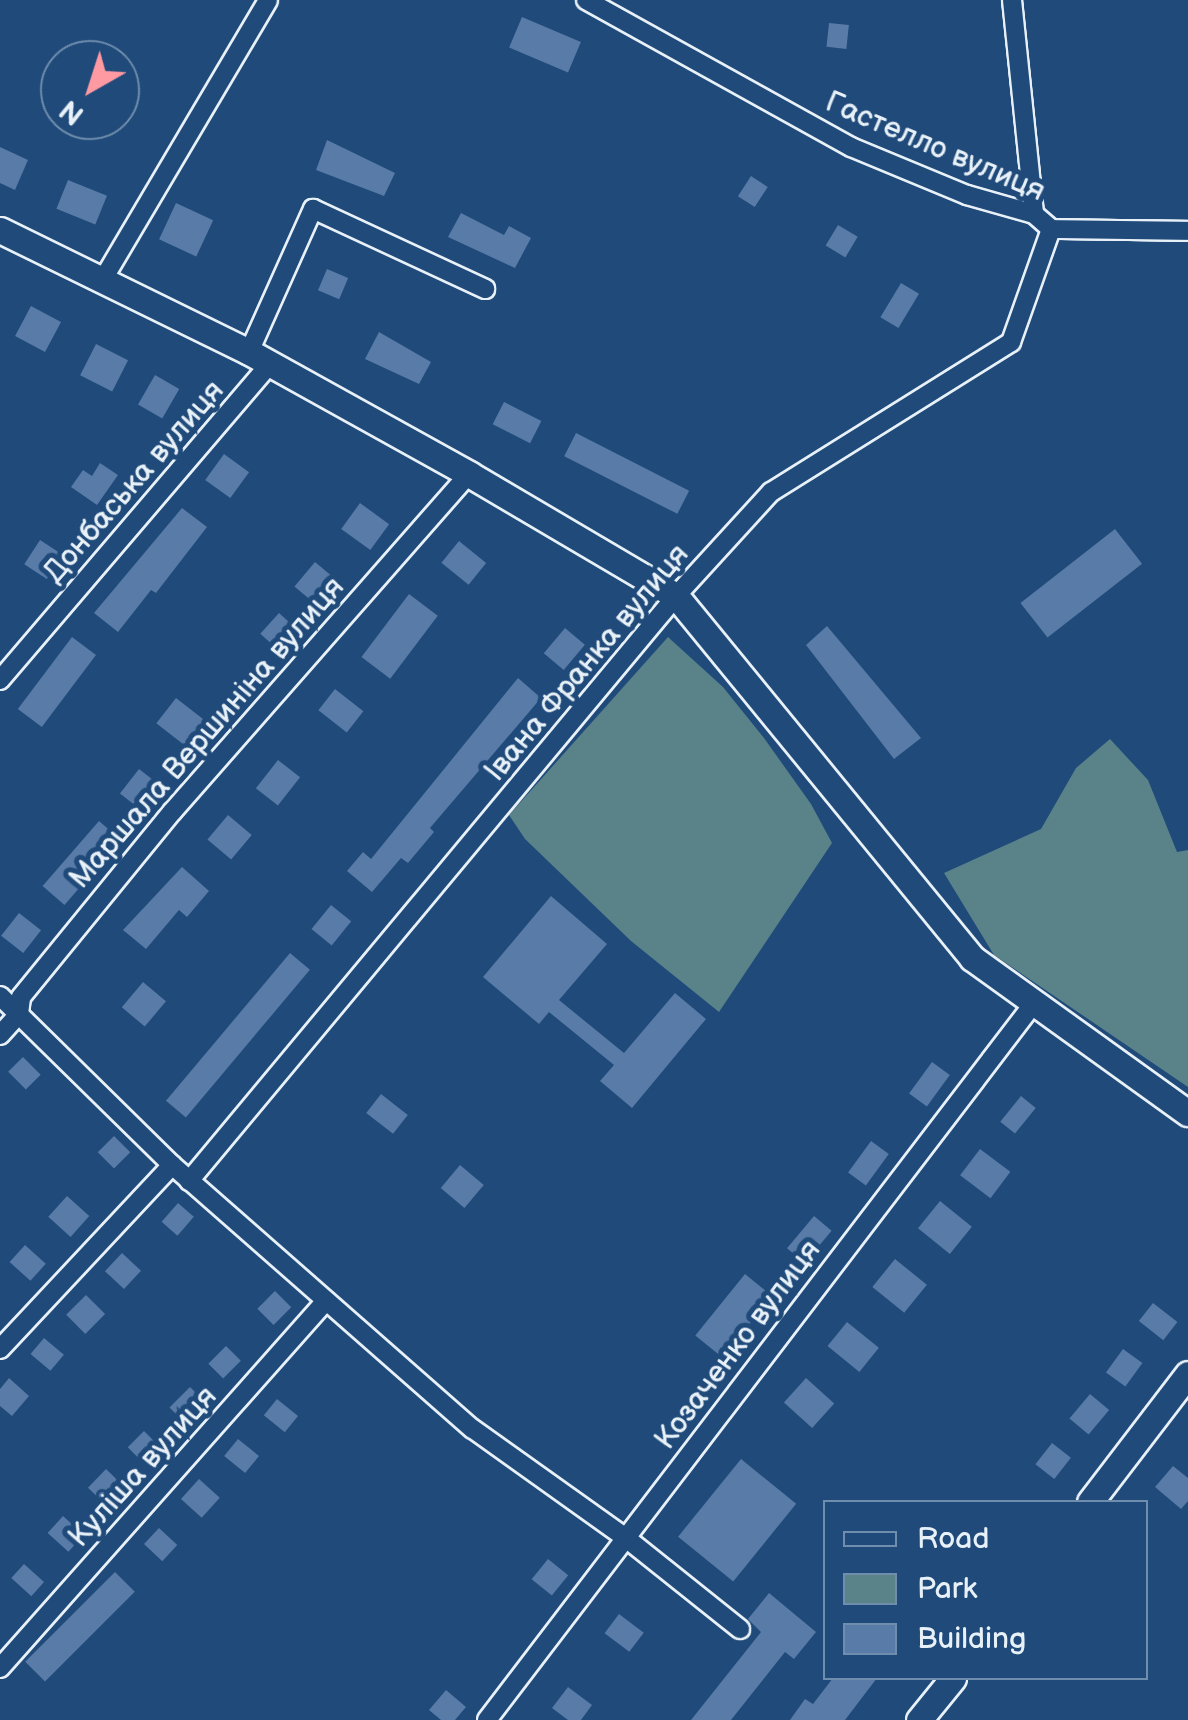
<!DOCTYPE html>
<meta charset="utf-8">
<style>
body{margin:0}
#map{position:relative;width:1188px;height:1720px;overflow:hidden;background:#1f4a7a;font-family:"Balsamiq Sans",sans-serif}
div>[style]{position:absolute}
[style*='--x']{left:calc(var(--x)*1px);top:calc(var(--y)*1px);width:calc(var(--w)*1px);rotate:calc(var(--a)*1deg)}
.green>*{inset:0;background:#598289}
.building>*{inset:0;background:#587ba7;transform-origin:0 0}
.roads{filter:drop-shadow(2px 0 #e8f1f8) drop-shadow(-2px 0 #e8f1f8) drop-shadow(0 2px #e8f1f8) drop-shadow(0 -2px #e8f1f8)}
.minor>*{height:18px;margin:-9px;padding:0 9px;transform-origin:9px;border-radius:9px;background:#1f4a7a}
.secondary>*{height:25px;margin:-12.5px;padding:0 12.5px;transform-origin:12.5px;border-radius:12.5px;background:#1f4a7a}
span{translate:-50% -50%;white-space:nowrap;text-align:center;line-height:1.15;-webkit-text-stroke:10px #1f4a7a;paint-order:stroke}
.street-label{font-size:30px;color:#e8f1f8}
.legend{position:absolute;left:823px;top:1500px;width:325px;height:180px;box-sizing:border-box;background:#1f4a7a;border:2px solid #6f8dac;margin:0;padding:12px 18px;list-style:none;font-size:30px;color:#e8f1f8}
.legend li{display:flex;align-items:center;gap:20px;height:50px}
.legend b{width:50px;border:2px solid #6f8dac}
.north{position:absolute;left:40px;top:40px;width:100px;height:100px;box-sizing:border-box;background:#1f4a7a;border:2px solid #6f8dac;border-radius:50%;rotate:219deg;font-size:28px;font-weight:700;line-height:40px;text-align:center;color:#e8f1f8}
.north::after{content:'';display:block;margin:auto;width:35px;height:45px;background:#ff9aa2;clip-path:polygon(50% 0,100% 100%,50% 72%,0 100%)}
</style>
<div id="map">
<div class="green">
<i style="clip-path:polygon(668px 637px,723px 687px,764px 738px,811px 804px,832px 843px,719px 1012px,631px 941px,525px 839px,509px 815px)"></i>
<i style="clip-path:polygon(1110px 739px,1148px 780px,1177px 852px,1188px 850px,1188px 1087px,994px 955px,944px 873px,1041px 829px,1076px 768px)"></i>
</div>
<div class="building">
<i style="left:522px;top:17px;width:64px;height:33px;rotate:23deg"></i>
<i style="left:829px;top:23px;width:20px;height:24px;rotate:6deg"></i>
<i style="clip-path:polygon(327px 140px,395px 173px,384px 196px,316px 170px)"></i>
<i style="clip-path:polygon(0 147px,28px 160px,15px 190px,0 183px)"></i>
<i style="left:751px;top:176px;width:20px;height:24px;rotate:33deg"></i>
<i style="left:68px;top:180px;width:42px;height:31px;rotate:22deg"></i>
<i style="left:176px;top:203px;width:41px;height:40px;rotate:25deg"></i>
<i style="clip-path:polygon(461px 213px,504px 235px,509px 226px,531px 238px,515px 268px,448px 237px)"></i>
<i style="left:838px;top:225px;width:23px;height:24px;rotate:31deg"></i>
<i style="left:327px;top:269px;width:23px;height:23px;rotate:23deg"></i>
<i style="left:901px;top:283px;width:21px;height:40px;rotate:31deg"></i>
<i style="left:31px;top:306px;width:34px;height:34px;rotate:28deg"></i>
<i style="clip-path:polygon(379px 332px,431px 362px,419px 384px,365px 359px)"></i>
<i style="left:96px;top:344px;width:36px;height:35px;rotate:27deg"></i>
<i style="left:155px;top:375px;width:28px;height:34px;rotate:30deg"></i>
<i style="left:504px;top:402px;width:42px;height:25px;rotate:27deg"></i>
<i style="left:576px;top:433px;width:127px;height:26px;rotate:27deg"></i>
<i style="left:224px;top:454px;width:31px;height:32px;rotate:36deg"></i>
<i style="clip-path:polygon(100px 463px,118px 475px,97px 505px,71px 487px,83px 470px,92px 476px)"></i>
<i style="left:360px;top:503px;width:36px;height:32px;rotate:36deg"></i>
<i style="clip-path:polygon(182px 508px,207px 527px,156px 593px,151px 590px,118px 632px,94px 613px)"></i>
<i style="left:1115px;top:529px;width:44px;height:120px;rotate:52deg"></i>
<i style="left:40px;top:540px;width:27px;height:29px;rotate:33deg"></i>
<i style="left:459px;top:541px;width:35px;height:28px;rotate:39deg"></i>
<i style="left:315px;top:562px;width:34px;height:32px;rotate:40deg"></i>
<i style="left:409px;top:594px;width:36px;height:79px;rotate:37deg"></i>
<i style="left:279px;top:613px;width:25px;height:28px;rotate:42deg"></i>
<i style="clip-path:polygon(827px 626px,921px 738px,894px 759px,806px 645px)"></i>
<i style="left:565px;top:628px;width:26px;height:33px;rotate:40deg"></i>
<i style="left:72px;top:637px;width:30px;height:90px;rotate:37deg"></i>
<i style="clip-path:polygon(518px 678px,541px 698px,430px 828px,434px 832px,408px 863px,401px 858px,372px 892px,347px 871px,363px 852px,371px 859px)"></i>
<i style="left:335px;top:689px;width:36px;height:27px;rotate:38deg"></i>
<i style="left:176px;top:698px;width:42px;height:32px;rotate:38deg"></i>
<i style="left:278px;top:760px;width:28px;height:36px;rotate:38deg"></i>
<i style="left:139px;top:769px;width:31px;height:31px;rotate:38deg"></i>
<i style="left:228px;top:815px;width:31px;height:32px;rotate:40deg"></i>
<i style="left:99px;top:821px;width:29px;height:86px;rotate:41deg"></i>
<i style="clip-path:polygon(182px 867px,209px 891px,187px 917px,179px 910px,146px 949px,123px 930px)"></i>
<i style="clip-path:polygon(551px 896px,607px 944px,559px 1000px,624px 1053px,675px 993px,706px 1019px,632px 1108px,600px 1081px,614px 1065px,549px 1012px,539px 1024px,483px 977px)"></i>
<i style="left:331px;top:905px;width:26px;height:31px;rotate:39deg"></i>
<i style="left:19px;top:913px;width:28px;height:29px;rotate:38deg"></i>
<i style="left:290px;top:953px;width:26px;height:193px;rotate:40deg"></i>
<i style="left:143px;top:982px;width:30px;height:33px;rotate:40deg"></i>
<i style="left:23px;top:1057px;width:25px;height:21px;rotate:45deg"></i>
<i style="left:932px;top:1062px;width:22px;height:39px;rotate:36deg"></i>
<i style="left:381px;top:1094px;width:34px;height:24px;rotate:38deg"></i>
<i style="left:1021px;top:1096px;width:19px;height:33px;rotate:39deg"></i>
<i style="left:114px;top:1136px;width:23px;height:23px;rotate:45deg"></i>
<i style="left:871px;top:1141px;width:22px;height:39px;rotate:36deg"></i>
<i style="left:980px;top:1149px;width:38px;height:33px;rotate:37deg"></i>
<i style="left:460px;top:1165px;width:31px;height:30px;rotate:40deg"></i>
<i style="left:67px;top:1196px;width:30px;height:28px;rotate:42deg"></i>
<i style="left:940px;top:1201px;width:41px;height:35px;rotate:39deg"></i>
<i style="left:178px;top:1203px;width:21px;height:25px;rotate:41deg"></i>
<i style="left:814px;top:1216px;width:23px;height:42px;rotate:40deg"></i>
<i style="left:25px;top:1245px;width:28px;height:23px;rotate:42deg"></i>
<i style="left:122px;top:1253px;width:26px;height:25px;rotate:43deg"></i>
<i style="left:895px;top:1259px;width:41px;height:36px;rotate:39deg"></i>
<i style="left:745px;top:1274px;width:35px;height:79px;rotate:39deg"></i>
<i style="left:275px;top:1291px;width:23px;height:25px;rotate:45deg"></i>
<i style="left:86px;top:1295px;width:27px;height:28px;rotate:45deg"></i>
<i style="left:1153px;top:1303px;width:31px;height:23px;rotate:38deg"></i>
<i style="left:847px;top:1322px;width:41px;height:31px;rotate:39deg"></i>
<i style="left:44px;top:1338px;width:26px;height:21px;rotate:40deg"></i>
<i style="left:226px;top:1346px;width:21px;height:25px;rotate:45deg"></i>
<i style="left:1123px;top:1349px;width:24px;height:29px;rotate:36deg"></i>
<i style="clip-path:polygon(9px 1378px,29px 1396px,12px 1416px,0 1406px,0 1389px)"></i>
<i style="left:806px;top:1378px;width:38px;height:33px;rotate:42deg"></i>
<i style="left:190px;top:1387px;width:24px;height:29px;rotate:45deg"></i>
<i style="left:1090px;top:1394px;width:25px;height:32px;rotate:40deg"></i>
<i style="left:277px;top:1399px;width:27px;height:21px;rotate:39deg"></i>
<i style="left:144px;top:1431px;width:25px;height:23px;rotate:45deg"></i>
<i style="left:238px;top:1439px;width:27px;height:22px;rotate:39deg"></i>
<i style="left:1052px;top:1443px;width:24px;height:27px;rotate:38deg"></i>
<i style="left:741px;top:1459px;width:71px;height:100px;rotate:39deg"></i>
<i style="clip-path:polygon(1173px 1466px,1188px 1478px,1188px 1501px,1181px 1509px,1155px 1487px)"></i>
<i style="left:106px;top:1469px;width:29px;height:26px;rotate:44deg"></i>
<i style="left:199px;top:1479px;width:28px;height:27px;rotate:42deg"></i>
<i style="left:63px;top:1516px;width:28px;height:23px;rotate:42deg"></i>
<i style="left:159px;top:1528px;width:25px;height:22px;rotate:43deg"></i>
<i style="left:548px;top:1559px;width:26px;height:26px;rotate:39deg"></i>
<i style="left:24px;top:1564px;width:27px;height:19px;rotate:42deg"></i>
<i style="left:115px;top:1572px;width:28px;height:127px;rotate:45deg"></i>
<i style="clip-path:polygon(769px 1593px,816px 1632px,794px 1659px,785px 1652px,731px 1720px,691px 1720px,761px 1632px,748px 1619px)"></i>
<i style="left:619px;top:1614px;width:31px;height:24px;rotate:37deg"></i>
<i style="clip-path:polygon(833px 1678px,877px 1678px,845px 1720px,790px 1720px,805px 1699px,813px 1704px)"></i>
<i style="clip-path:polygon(568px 1687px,592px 1705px,581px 1720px,568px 1720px,552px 1708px)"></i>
<i style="clip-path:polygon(446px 1690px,466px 1707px,455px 1720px,441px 1720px,429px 1710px)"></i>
</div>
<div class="roads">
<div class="minor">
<i style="--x:586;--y:0;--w:303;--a:29"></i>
<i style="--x:851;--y:147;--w:126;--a:22.5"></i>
<i style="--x:967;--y:195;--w:70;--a:15.8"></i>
<i style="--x:1034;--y:214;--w:23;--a:41"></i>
<i style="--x:1012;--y:0;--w:215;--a:84.1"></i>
<i style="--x:1051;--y:229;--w:137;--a:0.8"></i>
<i style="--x:102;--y:281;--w:326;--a:-59.4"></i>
<i style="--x:249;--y:352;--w:157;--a:-65.9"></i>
<i style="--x:313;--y:209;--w:190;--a:24.9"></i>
<i style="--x:0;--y:680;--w:416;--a:-49.5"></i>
<i style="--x:0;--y:996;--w:241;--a:44.5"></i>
<i style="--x:172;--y:1165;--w:400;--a:41.3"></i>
<i style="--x:473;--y:1429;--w:188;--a:35.5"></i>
<i style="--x:626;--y:1538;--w:146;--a:38.6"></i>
<i style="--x:0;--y:1035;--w:28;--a:-48"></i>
<i style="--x:19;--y:1014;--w:17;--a:-83"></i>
<i style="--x:21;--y:997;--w:239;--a:-50.8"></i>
<i style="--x:172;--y:812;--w:450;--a:-48.7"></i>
<i style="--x:189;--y:1181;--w:761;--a:-50.22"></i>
<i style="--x:676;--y:596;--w:141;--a:-47.6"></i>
<i style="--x:771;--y:492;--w:283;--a:-32"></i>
<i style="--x:1011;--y:342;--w:120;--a:-70.5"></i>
<i style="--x:0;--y:1349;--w:252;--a:-46.9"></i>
<i style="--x:0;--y:1668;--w:491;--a:-48.4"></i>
<i style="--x:487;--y:1720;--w:902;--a:-52.66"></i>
</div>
<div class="secondary">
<i style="--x:0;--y:230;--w:277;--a:26.1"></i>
<i style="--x:249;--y:352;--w:252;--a:29"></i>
<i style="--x:469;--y:474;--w:240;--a:30.5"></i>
<i style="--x:676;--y:596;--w:468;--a:50.7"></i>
<i style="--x:972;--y:958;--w:266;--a:35.7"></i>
<i style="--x:1090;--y:1502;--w:161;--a:-52.6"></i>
<i style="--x:919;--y:1720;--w:54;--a:-51"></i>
</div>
</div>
<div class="street-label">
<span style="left:935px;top:147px;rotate:23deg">Гастелло вулиця</span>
<span style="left:134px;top:482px;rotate:-49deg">Донбаська вулиця</span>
<span style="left:587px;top:663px;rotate:-50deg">Івана Франка вулиця</span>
<span style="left:207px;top:733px;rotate:-49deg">Маршала Вершиніна вулиця</span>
<span style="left:738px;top:1345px;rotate:-53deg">Козаченко вулиця</span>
<span style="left:143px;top:1467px;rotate:-48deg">Куліша вулиця</span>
</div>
<ul class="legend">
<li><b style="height:12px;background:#1f4a7a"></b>Road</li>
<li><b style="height:28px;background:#598289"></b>Park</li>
<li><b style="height:28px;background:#587ba7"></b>Building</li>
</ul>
<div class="north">N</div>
</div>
